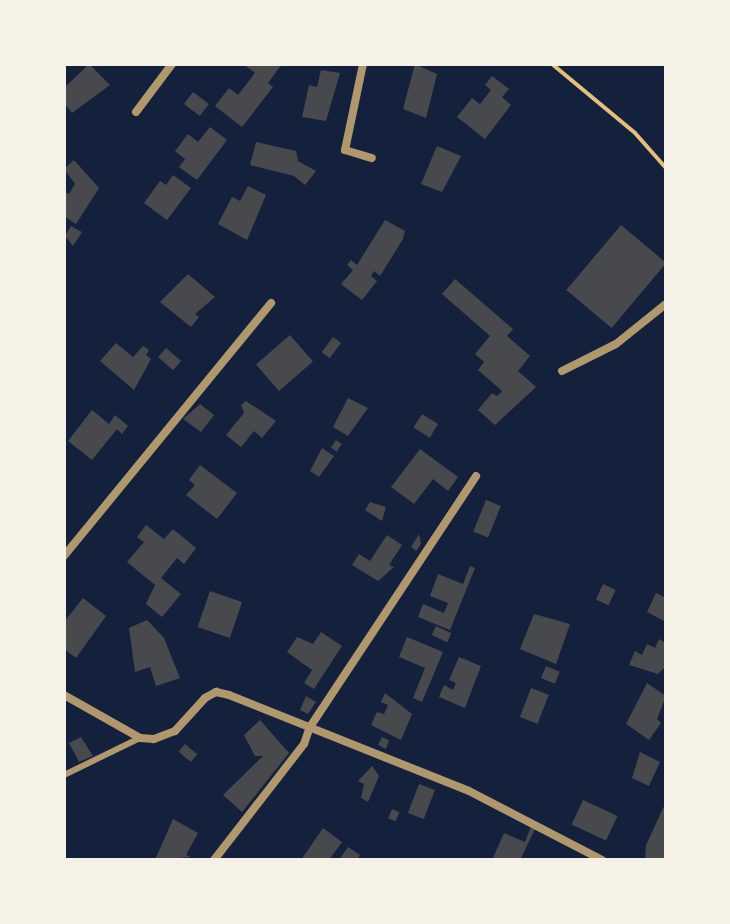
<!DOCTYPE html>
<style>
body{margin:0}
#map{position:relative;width:730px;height:924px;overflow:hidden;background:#14213d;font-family:"PT Sans Narrow",sans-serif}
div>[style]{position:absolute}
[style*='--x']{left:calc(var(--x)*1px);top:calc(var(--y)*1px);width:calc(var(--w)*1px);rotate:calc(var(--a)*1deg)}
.building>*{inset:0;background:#48494c;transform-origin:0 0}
.path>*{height:4px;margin:-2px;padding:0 2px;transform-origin:2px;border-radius:2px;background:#e5c07b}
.service>*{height:6px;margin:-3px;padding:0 3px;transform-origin:3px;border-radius:3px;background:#b1986c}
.minor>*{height:8px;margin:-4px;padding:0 4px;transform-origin:4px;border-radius:4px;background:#b1986c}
span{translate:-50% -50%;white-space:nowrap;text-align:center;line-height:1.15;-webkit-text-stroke:6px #f6f1e7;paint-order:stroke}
.frame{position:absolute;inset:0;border:66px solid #f6f1e7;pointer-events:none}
</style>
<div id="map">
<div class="building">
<i style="clip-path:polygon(89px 64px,110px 85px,72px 113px,64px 103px,64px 88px)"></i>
<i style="clip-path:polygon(243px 64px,282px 64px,268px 83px,273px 87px,242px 127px,215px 106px,229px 88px,238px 95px,255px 73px)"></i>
<i style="clip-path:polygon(415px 64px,437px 74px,426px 118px,403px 109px)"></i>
<i style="clip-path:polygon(321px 70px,340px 73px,326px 121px,302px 117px,309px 85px,317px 87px)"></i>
<i style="clip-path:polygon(492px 76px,509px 89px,502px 97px,511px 105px,485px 139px,457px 117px,472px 98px,480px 104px,491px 90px,485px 85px)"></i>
<i style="left:193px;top:92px;width:20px;height:15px;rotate:37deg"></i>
<i style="clip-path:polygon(210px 127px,227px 140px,197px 180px,179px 167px,185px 159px,175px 151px,188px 134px,198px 142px)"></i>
<i style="clip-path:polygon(256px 142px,296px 151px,298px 161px,316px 171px,305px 185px,294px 176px,250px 165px)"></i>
<i style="clip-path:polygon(437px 146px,461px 156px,442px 192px,421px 184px)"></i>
<i style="clip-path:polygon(74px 160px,99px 188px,76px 224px,64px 216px,64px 191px,69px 194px,75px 184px,64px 169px)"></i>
<i style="clip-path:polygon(173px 175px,191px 188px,167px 220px,144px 203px,160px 181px,166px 185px)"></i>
<i style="clip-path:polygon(248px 186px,266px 195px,247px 240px,218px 224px,232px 197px,240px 201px)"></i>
<i style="clip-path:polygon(385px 220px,405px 231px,403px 239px,380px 276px,374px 271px,371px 276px,377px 281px,362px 300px,341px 284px,353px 270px,347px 265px,351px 260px,357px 265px)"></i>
<i style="left:621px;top:225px;width:59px;height:85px;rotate:40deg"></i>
<i style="clip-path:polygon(71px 226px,82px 232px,73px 246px,65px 236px)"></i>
<i style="clip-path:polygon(188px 274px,215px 297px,195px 314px,199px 317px,191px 327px,160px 302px)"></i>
<i style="clip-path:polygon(455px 279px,513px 329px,507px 336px,530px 356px,518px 371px,536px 387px,495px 425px,478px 410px,492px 393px,497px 396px,502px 391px,478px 370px,484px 362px,475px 354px,490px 336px,442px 294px)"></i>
<i style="left:290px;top:335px;width:35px;height:45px;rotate:49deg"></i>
<i style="left:333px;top:337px;width:10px;height:19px;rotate:37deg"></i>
<i style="clip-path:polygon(116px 343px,133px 357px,143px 346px,149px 350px,146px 355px,151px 359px,134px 390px,100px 361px)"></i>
<i style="left:166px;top:348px;width:20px;height:12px;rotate:41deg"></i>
<i style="clip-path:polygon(348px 398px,368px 408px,348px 436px,333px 427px)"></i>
<i style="clip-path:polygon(246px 401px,276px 421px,262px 438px,254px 431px,241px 447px,226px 435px,244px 413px,241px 405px)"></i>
<i style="clip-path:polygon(200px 404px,214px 415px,201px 432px,183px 419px)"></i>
<i style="clip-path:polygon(92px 410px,109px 424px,115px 415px,128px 426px,122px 434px,117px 429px,92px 460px,68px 441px)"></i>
<i style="left:422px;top:414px;width:19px;height:16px;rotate:32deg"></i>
<i style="left:336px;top:440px;width:7px;height:9px;rotate:34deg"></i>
<i style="clip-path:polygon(322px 448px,334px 456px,319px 477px,310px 471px)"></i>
<i style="clip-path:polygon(420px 449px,458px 477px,448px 491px,433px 479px,414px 504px,391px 487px)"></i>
<i style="clip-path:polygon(200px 465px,237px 493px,217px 519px,186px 495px,195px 485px,189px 480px)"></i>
<i style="left:486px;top:500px;width:16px;height:34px;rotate:22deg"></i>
<i style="clip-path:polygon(370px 502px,386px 507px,382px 521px,365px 510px)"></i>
<i style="clip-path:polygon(146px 525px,164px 539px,173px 529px,196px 548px,184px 564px,177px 558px,161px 578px,181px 594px,162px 617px,146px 604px,155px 585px,127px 562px,144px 542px,137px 537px)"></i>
<i style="clip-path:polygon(419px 534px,421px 544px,416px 551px,411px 547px)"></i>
<i style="clip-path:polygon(387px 535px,402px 545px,389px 565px,394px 567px,378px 581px,352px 565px,359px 554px,370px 561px)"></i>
<i style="clip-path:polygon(470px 566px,475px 568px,450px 630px,418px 617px,423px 604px,444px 613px,448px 603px,430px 596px,438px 574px,463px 584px)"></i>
<i style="left:603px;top:584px;width:14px;height:17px;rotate:25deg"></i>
<i style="left:210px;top:591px;width:34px;height:38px;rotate:19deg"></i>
<i style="clip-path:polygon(656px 593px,666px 598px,666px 622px,647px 612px)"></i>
<i style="clip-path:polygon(83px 598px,106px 616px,76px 658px,64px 649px,64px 622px)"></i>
<i style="clip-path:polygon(534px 614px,570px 624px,556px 664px,520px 649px)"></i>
<i style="clip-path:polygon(147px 620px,164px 638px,180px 678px,156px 686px,150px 667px,135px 672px,129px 628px)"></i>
<i style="left:436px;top:626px;width:17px;height:10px;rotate:25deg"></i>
<i style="clip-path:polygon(321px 632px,342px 646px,314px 689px,304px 683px,312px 670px,287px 652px,297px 637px,313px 644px)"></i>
<i style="clip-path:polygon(407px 637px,443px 652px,422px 702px,413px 698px,425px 668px,399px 657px)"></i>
<i style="clip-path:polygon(659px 639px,666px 643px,666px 666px,658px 674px,629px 665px,635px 651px,642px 655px,647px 644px,655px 648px)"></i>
<i style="clip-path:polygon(459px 657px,481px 666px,465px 708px,439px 697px,444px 685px,453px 690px,456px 683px,449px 680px)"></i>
<i style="left:546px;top:666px;width:15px;height:13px;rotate:23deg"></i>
<i style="clip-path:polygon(647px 683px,666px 696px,657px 719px,661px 723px,649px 740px,626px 724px)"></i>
<i style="left:531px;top:688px;width:19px;height:31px;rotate:21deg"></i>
<i style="clip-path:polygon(385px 693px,412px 714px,401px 740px,371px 725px,377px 712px,384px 714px,388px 705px,381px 702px)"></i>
<i style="clip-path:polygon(306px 696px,316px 702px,308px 714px,300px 710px)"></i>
<i style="clip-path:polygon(260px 720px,289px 753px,242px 812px,223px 795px,263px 756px,255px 756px,244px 735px)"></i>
<i style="clip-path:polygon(81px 737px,93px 756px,79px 762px,69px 743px)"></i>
<i style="clip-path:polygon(382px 737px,389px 740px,386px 749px,378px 745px)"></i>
<i style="left:185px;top:744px;width:16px;height:10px;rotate:40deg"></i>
<i style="clip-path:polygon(640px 752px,660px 762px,649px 786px,632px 778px)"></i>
<i style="clip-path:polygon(372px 766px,379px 776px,368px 802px,361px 798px,364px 784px,358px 781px)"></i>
<i style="left:419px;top:784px;width:17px;height:31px;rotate:21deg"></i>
<i style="left:583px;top:800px;width:38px;height:27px;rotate:25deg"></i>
<i style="clip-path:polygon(666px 802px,666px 860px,645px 860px,646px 845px)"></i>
<i style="left:392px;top:809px;width:8px;height:10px;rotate:23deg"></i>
<i style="clip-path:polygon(173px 819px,198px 833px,186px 855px,191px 857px,155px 860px)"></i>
<i style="clip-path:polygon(531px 827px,535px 829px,520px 860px,492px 860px,504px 833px,525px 842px)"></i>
<i style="clip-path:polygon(323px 828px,342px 842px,329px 860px,301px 860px)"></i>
<i style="clip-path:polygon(348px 847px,360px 855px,357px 860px,339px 860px)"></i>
</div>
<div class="path">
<i style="--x:552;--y:64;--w:108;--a:39.7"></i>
<i style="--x:635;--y:133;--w:47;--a:48.5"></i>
</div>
<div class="service">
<i style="--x:64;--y:775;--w:85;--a:-26"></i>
</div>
<div class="minor">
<i style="--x:363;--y:64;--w:88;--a:101.8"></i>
<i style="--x:345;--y:150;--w:28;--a:17"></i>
<i style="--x:136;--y:112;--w:60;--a:-53.1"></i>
<i style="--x:562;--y:371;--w:60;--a:-26.6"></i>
<i style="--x:616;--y:344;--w:64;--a:-38.7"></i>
<i style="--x:64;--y:556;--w:327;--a:-50.7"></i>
<i style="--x:64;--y:695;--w:87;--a:29.5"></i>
<i style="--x:140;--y:738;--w:14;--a:4"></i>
<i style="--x:154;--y:739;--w:22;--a:-21"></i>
<i style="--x:175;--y:731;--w:45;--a:-47.7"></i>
<i style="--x:205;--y:698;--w:13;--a:-29"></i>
<i style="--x:216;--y:692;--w:13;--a:13"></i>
<i style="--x:229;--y:695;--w:258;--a:21.8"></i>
<i style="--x:469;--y:791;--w:150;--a:27.4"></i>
<i style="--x:214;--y:860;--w:147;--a:-52.2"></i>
<i style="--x:304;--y:744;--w:18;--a:-71"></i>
<i style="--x:310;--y:727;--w:301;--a:-56.5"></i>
</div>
<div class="frame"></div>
</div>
